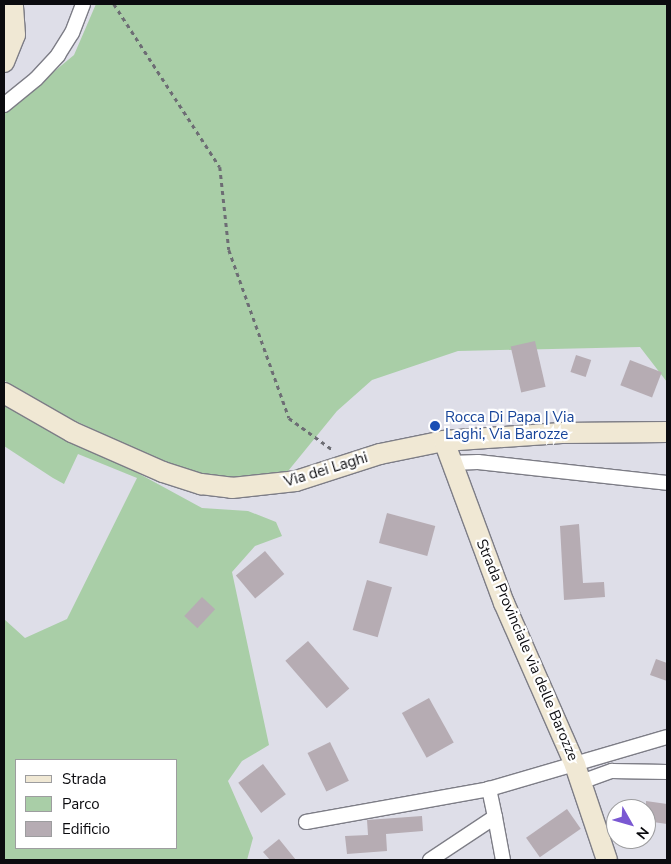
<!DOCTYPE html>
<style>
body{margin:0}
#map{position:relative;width:671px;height:864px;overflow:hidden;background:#dedee8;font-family:"Nunito Sans",sans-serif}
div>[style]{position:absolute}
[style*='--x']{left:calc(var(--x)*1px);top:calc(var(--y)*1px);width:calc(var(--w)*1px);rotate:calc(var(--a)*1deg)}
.green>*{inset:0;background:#a9cea7}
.building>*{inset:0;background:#b6acb3;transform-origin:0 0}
.path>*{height:2.5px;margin-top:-1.25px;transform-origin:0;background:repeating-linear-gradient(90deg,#6d6d74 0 4px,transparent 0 8px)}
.roads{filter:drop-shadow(1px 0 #7d7d86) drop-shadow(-1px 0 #7d7d86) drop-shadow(0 1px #7d7d86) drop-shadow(0 -1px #7d7d86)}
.minor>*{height:14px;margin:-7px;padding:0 7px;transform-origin:7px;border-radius:7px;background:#fff}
.secondary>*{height:20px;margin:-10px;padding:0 10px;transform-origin:10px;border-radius:10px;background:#f0e8d4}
.dots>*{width:14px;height:14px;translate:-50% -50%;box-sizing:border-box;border:2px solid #fff;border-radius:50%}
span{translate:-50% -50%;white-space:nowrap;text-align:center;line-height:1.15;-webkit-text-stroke:4.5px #fff;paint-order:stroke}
.transit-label{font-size:15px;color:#164399}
.left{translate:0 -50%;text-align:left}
.street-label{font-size:15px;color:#0b0b0f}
.frame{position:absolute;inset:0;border:5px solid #0b0b0f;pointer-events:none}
.legend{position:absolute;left:15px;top:759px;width:162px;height:90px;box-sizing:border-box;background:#fff;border:1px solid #9d9d9f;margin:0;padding:6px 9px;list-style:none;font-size:15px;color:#0b0b0f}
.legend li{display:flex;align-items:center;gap:10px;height:25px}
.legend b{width:25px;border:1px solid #9d9d9f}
.north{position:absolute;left:606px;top:799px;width:50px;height:50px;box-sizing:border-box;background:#fff;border:1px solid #9d9d9f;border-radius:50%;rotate:128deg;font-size:14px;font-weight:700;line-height:20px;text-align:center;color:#0b0b0f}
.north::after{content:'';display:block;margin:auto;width:18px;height:22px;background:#7a58d2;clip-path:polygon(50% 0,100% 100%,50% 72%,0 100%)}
</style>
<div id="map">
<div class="green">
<i style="clip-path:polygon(96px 4px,667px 4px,667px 382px,640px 347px,458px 351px,372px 380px,337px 411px,284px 476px,228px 481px,181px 470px,69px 418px,10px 385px,4px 380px,4px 113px,74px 55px)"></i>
<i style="clip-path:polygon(evenodd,4px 406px,123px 465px,202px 508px,248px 511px,276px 522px,282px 536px,255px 546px,232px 572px,269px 745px,242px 761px,228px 781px,253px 838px,247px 860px,4px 860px,4px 619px,25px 638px,67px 619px,137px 478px,78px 454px,64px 484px,53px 478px,4px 446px,4px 406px,16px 760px,176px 760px,176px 848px,16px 848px,16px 760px)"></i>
</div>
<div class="building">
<i style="left:535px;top:341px;width:47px;height:25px;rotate:77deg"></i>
<i style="left:576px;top:355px;width:16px;height:18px;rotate:18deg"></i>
<i style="left:630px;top:360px;width:34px;height:27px;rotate:21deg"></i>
<i style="left:387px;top:513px;width:50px;height:31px;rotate:15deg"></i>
<i style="clip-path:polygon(579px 524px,583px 583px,604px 582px,605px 597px,564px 600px,560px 526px)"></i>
<i style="left:265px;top:551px;width:30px;height:38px;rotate:50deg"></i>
<i style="left:367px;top:580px;width:26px;height:52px;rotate:16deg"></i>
<i style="left:202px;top:597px;width:18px;height:26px;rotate:43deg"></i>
<i style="left:308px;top:641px;width:63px;height:30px;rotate:49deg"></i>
<i style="clip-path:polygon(656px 659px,667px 663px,667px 681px,650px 675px)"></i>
<i style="left:429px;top:698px;width:51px;height:31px;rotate:61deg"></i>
<i style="left:330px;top:742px;width:43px;height:25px;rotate:64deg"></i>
<i style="left:263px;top:764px;width:38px;height:31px;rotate:53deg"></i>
<i style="clip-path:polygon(646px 801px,667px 804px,667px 824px,646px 821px)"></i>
<i style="left:567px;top:809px;width:24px;height:50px;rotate:55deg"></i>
<i style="clip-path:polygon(422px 816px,423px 831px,386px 834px,387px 851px,347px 854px,345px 836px,368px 835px,367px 820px)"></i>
<i style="clip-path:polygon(279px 839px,296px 860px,270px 860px,263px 852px)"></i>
</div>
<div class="path">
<i style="--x:114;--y:4;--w:194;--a:57"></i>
<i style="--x:220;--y:167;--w:83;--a:83.8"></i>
<i style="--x:229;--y:250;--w:178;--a:70.3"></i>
<i style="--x:289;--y:418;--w:54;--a:36"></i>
</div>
<div class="roads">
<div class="minor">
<i style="--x:4;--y:105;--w:41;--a:-39.1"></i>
<i style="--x:36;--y:79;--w:33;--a:-47"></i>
<i style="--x:58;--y:55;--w:26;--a:-58"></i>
<i style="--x:72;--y:33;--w:31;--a:-69"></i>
<i style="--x:450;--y:463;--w:28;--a:-2"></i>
<i style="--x:478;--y:462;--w:190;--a:6.3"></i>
<i style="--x:581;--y:782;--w:33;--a:-20"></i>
<i style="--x:612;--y:771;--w:55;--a:1"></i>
<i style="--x:495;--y:817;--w:44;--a:79.5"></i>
<i style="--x:306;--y:822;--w:186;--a:-10.2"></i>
<i style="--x:430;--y:860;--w:78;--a:-33.5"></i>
<i style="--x:495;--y:817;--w:29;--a:-102"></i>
<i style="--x:489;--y:789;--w:185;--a:-16.3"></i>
</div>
<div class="secondary">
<i style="--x:4;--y:62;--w:29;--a:-68"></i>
<i style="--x:15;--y:35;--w:31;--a:-94"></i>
<i style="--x:4;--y:393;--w:78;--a:29.8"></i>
<i style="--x:72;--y:432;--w:99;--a:23.7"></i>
<i style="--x:163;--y:472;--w:40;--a:18"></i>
<i style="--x:201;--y:484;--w:31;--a:7"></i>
<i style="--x:232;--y:488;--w:64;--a:-6.2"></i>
<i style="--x:296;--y:481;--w:88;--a:-17.8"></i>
<i style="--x:380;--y:454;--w:65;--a:-11.5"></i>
<i style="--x:444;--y:441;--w:118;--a:-3.9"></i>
<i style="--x:562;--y:433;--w:105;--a:-0.5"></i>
<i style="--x:444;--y:441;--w:173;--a:69.7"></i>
<i style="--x:504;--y:603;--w:177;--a:66.3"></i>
<i style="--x:575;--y:765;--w:100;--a:71.4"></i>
</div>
</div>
<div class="dots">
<i style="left:435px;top:426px;background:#1a4fb4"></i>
</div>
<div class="transit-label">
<span class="left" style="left:445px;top:426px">Rocca Di Papa | Via<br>Laghi, Via Barozze</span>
</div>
<div class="street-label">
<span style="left:326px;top:470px;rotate:-17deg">Via dei Laghi</span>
<span style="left:527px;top:650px;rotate:67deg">Strada Provinciale via delle Barozze</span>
</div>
<div class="frame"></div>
<ul class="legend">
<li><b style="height:6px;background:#f0e8d4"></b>Strada</li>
<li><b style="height:14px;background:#a9cea7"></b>Parco</li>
<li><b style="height:14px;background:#b6acb3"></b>Edificio</li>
</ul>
<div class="north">N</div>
</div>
